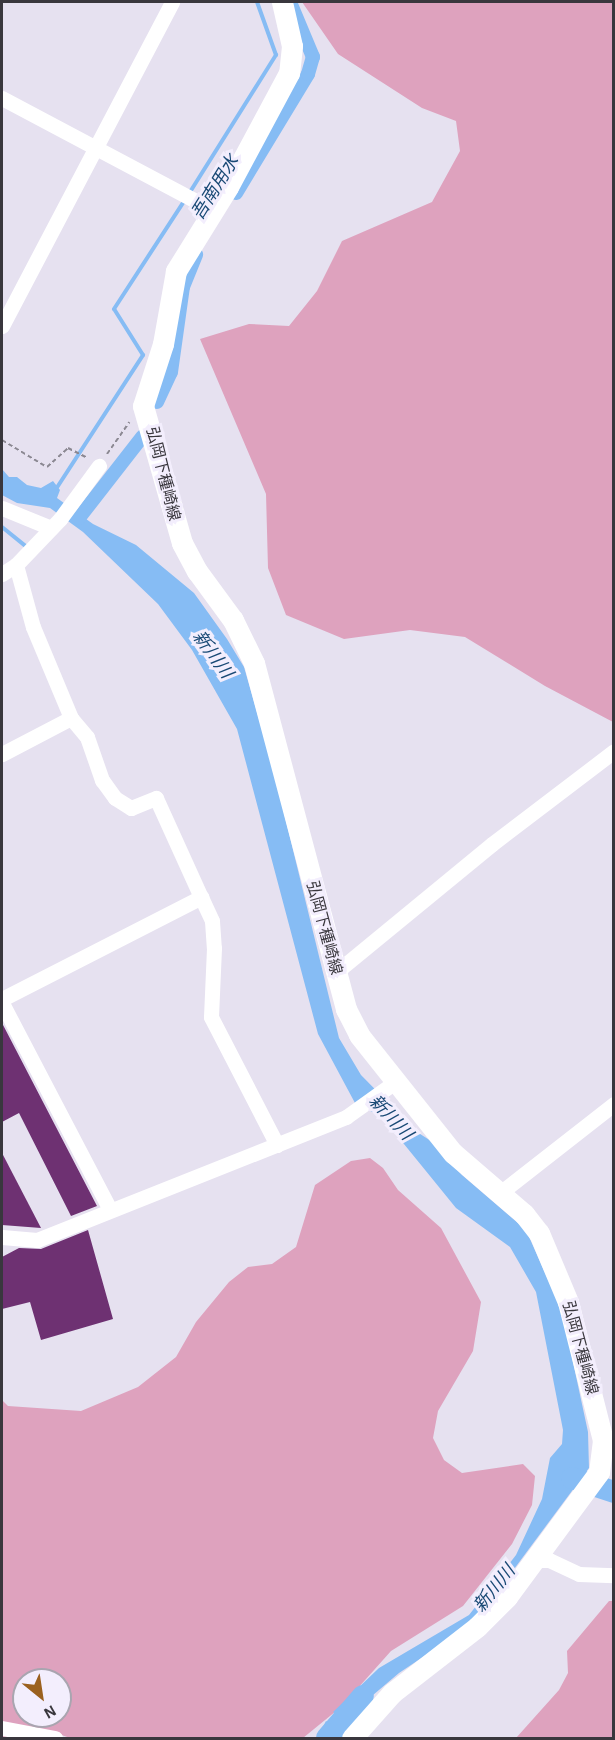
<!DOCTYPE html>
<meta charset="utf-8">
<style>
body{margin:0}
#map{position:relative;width:615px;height:1740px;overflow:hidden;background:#e6e1f0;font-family:"Alegreya Sans","Noto Sans JP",sans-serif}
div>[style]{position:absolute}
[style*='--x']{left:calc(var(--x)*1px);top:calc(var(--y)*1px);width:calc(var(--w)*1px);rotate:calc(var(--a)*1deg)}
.green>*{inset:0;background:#dea2be}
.water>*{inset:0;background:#86bcf4}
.stream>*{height:4px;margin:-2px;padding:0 2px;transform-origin:2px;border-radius:2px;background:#86bcf4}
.canal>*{height:14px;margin:-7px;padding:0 7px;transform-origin:7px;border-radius:7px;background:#86bcf4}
.river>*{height:22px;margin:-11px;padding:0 11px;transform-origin:11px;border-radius:11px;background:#86bcf4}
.building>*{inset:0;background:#6e3172}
.path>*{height:2px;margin-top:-1px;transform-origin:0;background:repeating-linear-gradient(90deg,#8b8892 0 4.5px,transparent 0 7.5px)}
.minor>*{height:15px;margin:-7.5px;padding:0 7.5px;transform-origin:7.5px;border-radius:7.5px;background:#fff}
.secondary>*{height:21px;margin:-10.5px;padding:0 10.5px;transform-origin:10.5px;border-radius:10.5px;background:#fff}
span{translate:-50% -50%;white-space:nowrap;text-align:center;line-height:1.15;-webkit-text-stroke:6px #f3eefd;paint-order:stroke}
.street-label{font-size:16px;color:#39373d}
.water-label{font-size:18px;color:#194975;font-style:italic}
.frame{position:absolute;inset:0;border:3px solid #39373d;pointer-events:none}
.north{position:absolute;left:12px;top:1668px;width:60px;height:60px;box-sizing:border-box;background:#f3eefd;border:2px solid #a9a5b0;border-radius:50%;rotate:150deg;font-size:16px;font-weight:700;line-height:24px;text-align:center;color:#39373d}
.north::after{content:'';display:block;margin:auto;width:21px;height:27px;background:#9b611f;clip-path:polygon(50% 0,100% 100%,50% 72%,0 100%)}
</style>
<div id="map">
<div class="green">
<i style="clip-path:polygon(302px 2px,613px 2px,613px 722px,545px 686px,465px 637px,410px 630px,344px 639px,286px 615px,268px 568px,266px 494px,200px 339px,249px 324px,289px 326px,317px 291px,342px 241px,432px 202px,460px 151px,456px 121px,422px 108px,338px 54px)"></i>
<i style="clip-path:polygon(evenodd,370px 1158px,383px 1168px,398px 1190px,441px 1228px,481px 1302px,473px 1351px,438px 1411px,433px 1438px,444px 1460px,462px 1473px,523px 1464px,535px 1476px,532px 1505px,512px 1544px,463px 1606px,391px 1651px,341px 1707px,303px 1738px,70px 1738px,53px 1732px,52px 1738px,2px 1738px,2px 1400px,8px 1406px,81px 1411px,138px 1387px,176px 1357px,196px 1322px,229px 1282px,248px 1267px,272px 1264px,296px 1247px,315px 1185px,351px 1161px,370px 1158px,24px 1680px,60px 1680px,60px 1716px,24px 1716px,24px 1680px)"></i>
<i style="clip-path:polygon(609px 1601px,613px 1601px,613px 1738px,516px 1738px,559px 1690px,568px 1673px,567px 1651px)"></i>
</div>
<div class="water">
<i style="clip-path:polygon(2px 469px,9px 477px,17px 477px,27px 485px,41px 488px,53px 481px,60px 490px,57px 498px,93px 524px,136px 545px,194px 593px,227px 639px,244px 667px,273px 768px,339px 1038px,361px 1075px,417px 1132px,431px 1141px,462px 1175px,526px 1230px,562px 1311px,588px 1432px,589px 1468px,474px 1623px,399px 1673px,366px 1701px,352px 1723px,333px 1712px,379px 1668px,469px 1615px,516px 1555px,542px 1499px,550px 1458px,562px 1444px,563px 1430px,536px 1292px,510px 1247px,456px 1208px,382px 1117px,355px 1103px,318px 1034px,237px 729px,192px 650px,158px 604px,83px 532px,50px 508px,17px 503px,2px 495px)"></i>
<i style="clip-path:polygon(326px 1721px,343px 1733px,340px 1738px,318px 1738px)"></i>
</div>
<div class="stream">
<i style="--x:190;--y:192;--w:162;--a:-57.9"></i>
<i style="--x:276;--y:55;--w:56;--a:-109.7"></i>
<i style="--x:56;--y:489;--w:160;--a:-57"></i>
<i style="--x:143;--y:355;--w:54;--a:-122.2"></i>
<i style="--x:114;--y:309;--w:132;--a:-57"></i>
<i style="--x:2;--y:527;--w:32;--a:39"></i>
</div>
<div class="canal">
<i style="--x:236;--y:193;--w:139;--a:-58.8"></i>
<i style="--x:308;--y:74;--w:18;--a:-74"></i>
<i style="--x:313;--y:57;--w:60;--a:-112.7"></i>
<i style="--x:157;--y:402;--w:33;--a:-65"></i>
<i style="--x:171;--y:372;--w:86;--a:-82"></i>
<i style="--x:183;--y:287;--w:35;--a:-68"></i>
<i style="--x:79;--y:518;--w:103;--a:-52.1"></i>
</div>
<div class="river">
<i style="--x:572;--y:1478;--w:44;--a:18.4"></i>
<i style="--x:327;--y:1738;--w:55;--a:-49.4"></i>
</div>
<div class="building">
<i style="clip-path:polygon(2px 1023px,97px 1206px,71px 1216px,19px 1113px,2px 1122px)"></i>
<i style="clip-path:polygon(2px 1153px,41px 1228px,2px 1225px)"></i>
<i style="clip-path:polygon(88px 1230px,113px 1319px,41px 1340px,30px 1302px,2px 1309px,2px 1257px,19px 1248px,41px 1249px)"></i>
</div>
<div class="path">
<i style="--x:2;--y:440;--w:52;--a:31"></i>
<i style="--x:47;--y:467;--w:28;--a:-42"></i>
<i style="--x:68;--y:448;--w:22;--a:27"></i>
<i style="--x:107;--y:454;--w:39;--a:-55"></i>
</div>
<div class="minor">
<i style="--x:2;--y:98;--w:239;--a:28"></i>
<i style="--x:2;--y:326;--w:366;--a:-62.3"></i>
<i style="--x:2;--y:508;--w:53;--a:22.2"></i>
<i style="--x:16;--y:565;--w:64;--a:74.7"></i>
<i style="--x:33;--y:627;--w:99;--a:67.3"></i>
<i style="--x:71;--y:718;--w:25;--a:50"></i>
<i style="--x:87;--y:737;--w:46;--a:70.8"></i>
<i style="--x:102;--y:780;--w:22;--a:54"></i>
<i style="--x:115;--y:798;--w:19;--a:32"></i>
<i style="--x:131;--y:808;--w:27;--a:-22"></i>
<i style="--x:156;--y:798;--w:109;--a:65.6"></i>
<i style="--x:201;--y:897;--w:26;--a:65"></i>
<i style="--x:212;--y:921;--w:27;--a:86"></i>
<i style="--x:214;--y:948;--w:69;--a:92.5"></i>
<i style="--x:211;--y:1017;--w:144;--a:62.7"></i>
<i style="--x:2;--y:574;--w:17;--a:-33"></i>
<i style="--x:16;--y:565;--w:64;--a:-46.3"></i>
<i style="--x:60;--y:519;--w:66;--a:-53.7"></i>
<i style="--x:2;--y:754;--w:78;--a:-27.6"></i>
<i style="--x:335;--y:973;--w:203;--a:-39.4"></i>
<i style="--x:492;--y:844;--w:153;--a:-37.3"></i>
<i style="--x:2;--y:999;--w:224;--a:-27.1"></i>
<i style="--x:2;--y:1003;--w:233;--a:62.4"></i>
<i style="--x:500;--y:1193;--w:145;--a:-38"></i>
<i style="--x:2;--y:1237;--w:35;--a:5"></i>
<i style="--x:37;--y:1240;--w:333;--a:-21.7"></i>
<i style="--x:346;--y:1117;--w:60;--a:-35.5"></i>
<i style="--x:532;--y:1560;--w:17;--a:0"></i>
<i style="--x:549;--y:1560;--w:33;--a:25"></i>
<i style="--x:579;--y:1574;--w:35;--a:2"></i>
<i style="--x:2;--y:1728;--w:54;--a:10.7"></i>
</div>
<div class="secondary">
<i style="--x:282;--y:2;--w:45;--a:77.2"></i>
<i style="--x:292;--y:46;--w:27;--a:96"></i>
<i style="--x:289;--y:73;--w:129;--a:118.2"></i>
<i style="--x:228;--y:187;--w:99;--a:121.8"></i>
<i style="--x:176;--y:271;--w:74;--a:100.1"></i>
<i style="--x:163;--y:344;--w:65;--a:107.9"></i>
<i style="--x:143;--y:406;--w:142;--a:74.1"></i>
<i style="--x:182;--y:543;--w:32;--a:62"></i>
<i style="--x:197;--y:571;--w:61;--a:53.7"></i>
<i style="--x:233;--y:620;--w:48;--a:64"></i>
<i style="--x:254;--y:663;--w:358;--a:75.1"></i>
<i style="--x:346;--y:1009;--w:29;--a:63"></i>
<i style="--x:359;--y:1035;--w:151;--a:51.5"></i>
<i style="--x:453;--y:1153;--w:94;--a:40.7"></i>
<i style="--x:524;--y:1214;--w:24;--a:52"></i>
<i style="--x:539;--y:1233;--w:75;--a:67.2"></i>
<i style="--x:568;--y:1302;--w:142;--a:75.8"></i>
<i style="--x:603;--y:1440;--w:32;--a:97"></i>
<i style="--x:599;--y:1472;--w:155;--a:126.4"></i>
<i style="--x:507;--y:1597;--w:42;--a:135"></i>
<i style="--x:477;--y:1627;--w:108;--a:142.2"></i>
<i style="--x:392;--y:1693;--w:60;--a:131.6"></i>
</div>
<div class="street-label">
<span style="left:163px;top:474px;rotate:76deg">弘岡下種崎線</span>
<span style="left:324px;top:928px;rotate:75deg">弘岡下種崎線</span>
<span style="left:580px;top:1348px;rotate:75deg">弘岡下種崎線</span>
</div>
<div class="water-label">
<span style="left:216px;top:188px;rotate:-58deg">吾南用水</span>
<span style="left:212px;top:655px;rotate:54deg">新川川</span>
<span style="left:390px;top:1118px;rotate:47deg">新川川</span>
<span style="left:495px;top:1589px;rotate:-51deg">新川川</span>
</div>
<div class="frame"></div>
<div class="north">N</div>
</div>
